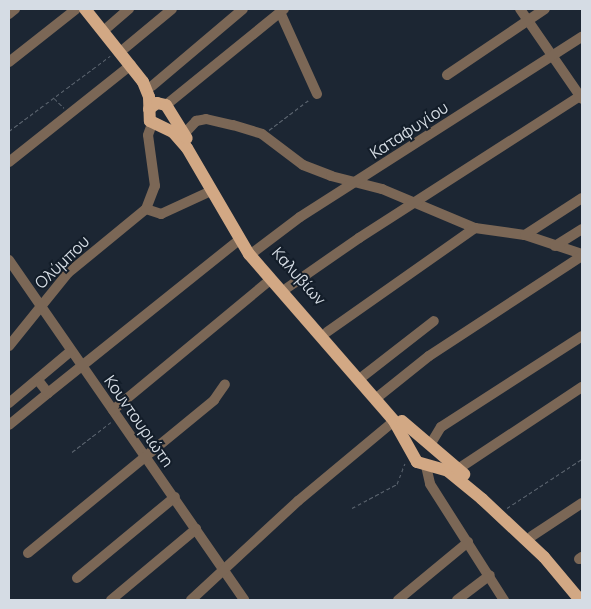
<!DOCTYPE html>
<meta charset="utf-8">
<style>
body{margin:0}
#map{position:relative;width:591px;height:609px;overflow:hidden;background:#1c2633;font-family:Manrope,sans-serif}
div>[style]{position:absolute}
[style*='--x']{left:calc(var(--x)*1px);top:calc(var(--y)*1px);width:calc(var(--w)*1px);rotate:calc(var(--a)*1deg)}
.path>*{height:1px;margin-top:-0.5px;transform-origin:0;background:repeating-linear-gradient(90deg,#5a636e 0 4px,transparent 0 6.5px)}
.minor>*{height:10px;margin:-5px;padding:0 5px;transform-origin:5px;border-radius:5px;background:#7b6756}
.major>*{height:12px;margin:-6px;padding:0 6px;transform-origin:6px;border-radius:6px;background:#d2a884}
span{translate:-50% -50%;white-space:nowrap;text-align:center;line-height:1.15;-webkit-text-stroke:4px #131d29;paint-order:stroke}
.street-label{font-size:16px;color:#d5dce4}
.frame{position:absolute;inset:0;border:10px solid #d5dce4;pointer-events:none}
</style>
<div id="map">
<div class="path">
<i style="--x:54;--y:98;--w:14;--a:45"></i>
<i style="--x:269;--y:130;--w:51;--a:-37.1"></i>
<i style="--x:9;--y:131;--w:126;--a:-36.6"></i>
<i style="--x:72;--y:452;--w:49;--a:-37.6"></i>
<i style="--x:352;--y:508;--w:51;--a:-28.1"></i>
<i style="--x:397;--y:484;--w:22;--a:-69"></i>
<i style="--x:507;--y:508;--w:90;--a:-33.2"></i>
</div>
<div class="minor">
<i style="--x:520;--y:9;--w:109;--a:55.4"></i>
<i style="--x:280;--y:12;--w:90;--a:65.7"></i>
<i style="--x:9;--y:14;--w:8;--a:-40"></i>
<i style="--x:108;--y:27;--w:28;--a:-41"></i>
<i style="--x:125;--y:48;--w:61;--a:-39.7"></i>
<i style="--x:9;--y:62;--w:85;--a:-38.3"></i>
<i style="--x:447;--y:75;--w:118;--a:-34"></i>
<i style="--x:152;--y:86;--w:119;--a:-40.2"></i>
<i style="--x:166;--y:105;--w:152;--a:-39.1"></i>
<i style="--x:184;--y:134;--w:18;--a:-47"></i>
<i style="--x:196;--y:121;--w:10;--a:-11"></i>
<i style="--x:206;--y:119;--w:28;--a:13"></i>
<i style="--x:233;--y:125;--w:30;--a:17"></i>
<i style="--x:262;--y:134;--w:51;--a:37.1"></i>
<i style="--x:303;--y:165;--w:30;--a:21"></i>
<i style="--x:331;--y:176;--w:53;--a:14.3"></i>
<i style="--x:382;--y:189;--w:101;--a:22.8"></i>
<i style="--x:475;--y:228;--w:50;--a:8"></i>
<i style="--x:525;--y:235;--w:60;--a:18.4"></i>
<i style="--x:9;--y:162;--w:156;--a:-38.5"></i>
<i style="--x:146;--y:209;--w:16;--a:18"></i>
<i style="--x:161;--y:214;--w:55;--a:-24.7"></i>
<i style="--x:525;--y:235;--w:68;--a:-33"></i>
<i style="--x:555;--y:246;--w:32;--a:-32"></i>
<i style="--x:255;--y:251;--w:56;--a:-37.1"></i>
<i style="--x:300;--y:217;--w:335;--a:-32.6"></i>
<i style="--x:9;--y:260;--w:413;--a:55.3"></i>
<i style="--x:287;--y:288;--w:88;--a:-34.8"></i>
<i style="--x:359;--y:238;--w:263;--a:-32.7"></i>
<i style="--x:327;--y:332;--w:181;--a:-35.1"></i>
<i style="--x:9;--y:346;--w:94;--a:-51.1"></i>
<i style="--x:68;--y:273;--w:101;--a:-39.4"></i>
<i style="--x:146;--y:209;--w:25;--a:-69"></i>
<i style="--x:155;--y:186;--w:51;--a:-97.8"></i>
<i style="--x:148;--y:135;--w:12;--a:-70"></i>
<i style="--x:362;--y:377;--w:91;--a:-37.9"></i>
<i style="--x:48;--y:393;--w:245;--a:-38.7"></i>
<i style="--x:379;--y:396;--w:64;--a:-38.7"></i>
<i style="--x:429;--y:356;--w:183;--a:-33.2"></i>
<i style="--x:9;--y:403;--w:81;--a:-40"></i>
<i style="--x:113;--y:410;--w:204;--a:-39.6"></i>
<i style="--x:9;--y:425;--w:50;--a:-39.4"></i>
<i style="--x:48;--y:393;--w:16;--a:-128"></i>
<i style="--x:430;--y:445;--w:21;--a:-59"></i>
<i style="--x:441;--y:427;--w:168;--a:-32.8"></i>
<i style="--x:426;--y:466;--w:18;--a:77"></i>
<i style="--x:430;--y:484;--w:138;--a:57.5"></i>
<i style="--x:458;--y:469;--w:149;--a:-33.5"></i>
<i style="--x:532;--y:536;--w:60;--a:-33.4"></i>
<i style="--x:28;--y:553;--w:241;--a:-39.4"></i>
<i style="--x:214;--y:400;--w:19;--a:-55"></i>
<i style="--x:579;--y:559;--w:4;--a:-34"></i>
<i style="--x:77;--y:578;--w:127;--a:-39.6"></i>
<i style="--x:111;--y:600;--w:111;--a:-39.9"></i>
<i style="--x:191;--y:600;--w:146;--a:-42.8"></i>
<i style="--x:298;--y:501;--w:125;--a:-39.8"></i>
<i style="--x:398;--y:600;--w:91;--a:-39.6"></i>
<i style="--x:457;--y:600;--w:41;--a:-37.1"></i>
</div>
<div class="major">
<i style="--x:85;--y:9;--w:93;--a:51.5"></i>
<i style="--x:143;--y:82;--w:16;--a:68"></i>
<i style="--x:149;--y:97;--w:24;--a:88"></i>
<i style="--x:150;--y:121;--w:25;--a:26"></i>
<i style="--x:173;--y:132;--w:21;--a:49"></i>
<i style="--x:187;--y:148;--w:123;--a:59.7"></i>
<i style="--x:249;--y:254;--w:221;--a:49"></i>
<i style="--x:394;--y:421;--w:47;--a:60.7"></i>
<i style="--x:417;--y:462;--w:32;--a:16"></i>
<i style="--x:448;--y:471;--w:44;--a:39.5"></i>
<i style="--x:482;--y:499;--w:85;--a:43.1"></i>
<i style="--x:544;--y:557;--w:56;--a:50.1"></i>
<i style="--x:149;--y:109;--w:10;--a:-37"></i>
<i style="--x:157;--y:103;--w:9;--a:13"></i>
<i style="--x:166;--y:105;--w:39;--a:58"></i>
<i style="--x:402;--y:421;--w:82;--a:40.5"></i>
</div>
<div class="street-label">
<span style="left:409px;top:130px;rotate:-33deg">Καταφυγίου</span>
<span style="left:62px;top:262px;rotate:-44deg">Ολύμπου</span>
<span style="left:299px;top:276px;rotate:48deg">Καλυβίων</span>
<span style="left:139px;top:421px;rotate:55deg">Κουντουριώτη</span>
</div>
<div class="frame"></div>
</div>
